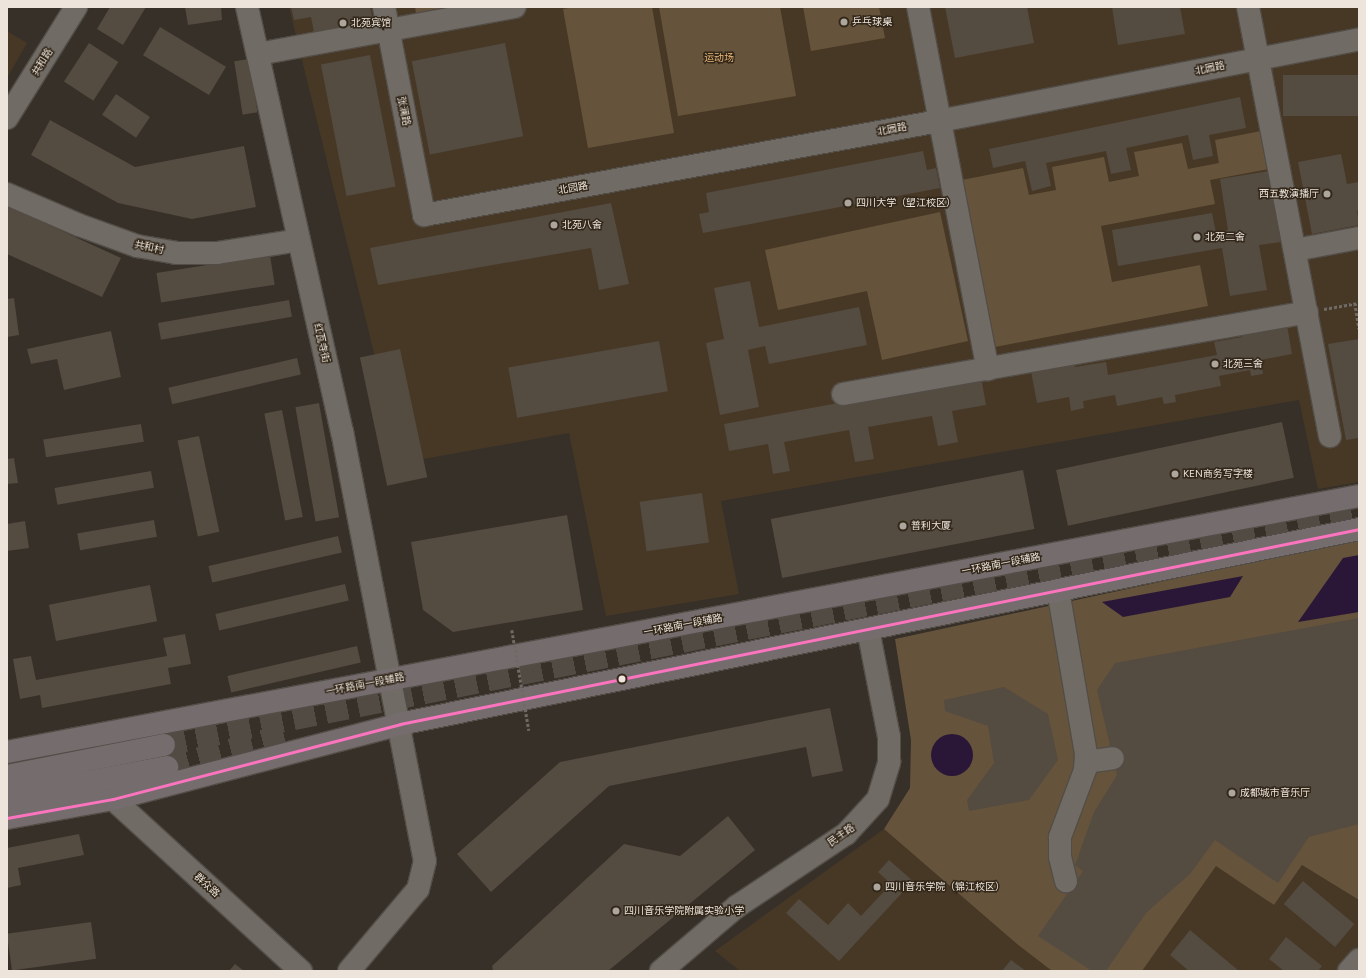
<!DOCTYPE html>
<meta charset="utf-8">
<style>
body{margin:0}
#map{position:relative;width:1366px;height:978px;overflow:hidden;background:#363029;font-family:Figtree,"Noto Sans SC",sans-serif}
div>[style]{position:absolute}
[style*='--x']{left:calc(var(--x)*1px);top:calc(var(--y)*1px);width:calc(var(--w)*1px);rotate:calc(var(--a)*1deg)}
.built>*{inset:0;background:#473826}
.green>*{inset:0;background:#66533b}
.water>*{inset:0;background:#2a1738}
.round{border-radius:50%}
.building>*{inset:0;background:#544b41;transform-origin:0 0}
.major-tunnel>*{height:22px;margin-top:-11px;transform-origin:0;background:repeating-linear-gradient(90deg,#514b44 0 22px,transparent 0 33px)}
.path>*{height:2.5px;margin-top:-1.25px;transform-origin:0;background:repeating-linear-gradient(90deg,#6f6a64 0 3px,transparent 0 5px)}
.roads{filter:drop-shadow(1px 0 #534d47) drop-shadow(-1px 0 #534d47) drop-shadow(0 1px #534d47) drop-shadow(0 -1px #534d47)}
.minor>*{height:22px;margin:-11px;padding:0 11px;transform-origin:11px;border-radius:11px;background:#706b65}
.major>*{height:22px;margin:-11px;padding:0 11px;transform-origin:11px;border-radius:11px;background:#756c6e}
.path-bridge>*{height:2.5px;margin-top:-1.25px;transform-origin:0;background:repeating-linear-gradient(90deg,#6f6a64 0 3px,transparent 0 5px)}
.bus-1>*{height:3px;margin:-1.5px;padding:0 1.5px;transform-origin:1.5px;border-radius:1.5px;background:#fc73be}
.dots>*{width:11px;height:11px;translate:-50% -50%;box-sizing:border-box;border:2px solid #322719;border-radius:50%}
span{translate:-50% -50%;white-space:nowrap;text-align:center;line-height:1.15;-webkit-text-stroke:3px #322719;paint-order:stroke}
.poi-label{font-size:10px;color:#ede5dc}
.left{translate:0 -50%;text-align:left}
.right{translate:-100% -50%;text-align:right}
.park-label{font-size:10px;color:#ebb87a}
.street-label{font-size:10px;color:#ede5dc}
.frame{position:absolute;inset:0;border:8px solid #ede5dc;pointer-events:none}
</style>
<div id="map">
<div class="built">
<i style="clip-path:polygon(289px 7px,1359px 7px,1359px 482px,1318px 489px,1299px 400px,721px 501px,739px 594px,606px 616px,569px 433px,401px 463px)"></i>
<i style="clip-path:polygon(7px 31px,27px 43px,7px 78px)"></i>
<i style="clip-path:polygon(884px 829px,1017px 944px,1052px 971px,740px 971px,715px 951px)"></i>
<i style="clip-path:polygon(1216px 865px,1274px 905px,1302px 865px,1359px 900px,1359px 971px,1142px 971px)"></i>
</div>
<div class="green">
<i style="clip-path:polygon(415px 7px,479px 7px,417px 19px)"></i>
<i style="clip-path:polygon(573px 7px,652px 7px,674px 133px,588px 148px,563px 9px)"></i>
<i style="clip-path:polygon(659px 7px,780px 7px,796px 96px,678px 116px)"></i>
<i style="clip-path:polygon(803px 7px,879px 7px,885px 38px,811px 51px)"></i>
<i style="clip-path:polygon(1261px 131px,1269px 169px,1210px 180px,1215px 204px,1101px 226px,1112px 282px,1200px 265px,1208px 306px,995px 347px,962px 180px,1023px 168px,1029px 195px,1056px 190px,1052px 167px,1104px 157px,1109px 182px,1139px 176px,1134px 152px,1182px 143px,1188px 169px,1219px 163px,1215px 140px)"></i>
<i style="clip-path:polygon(940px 212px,968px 341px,882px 360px,867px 291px,778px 310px,765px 250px)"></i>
<i style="clip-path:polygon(1359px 541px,1359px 900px,1302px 865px,1274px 905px,1216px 866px,1142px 971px,1052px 971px,1017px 944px,884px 829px,910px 788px,911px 740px,895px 639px,1303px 551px)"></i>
</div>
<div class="water">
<i style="clip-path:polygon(1359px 555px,1359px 612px,1298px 622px,1343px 558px)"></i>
<i style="clip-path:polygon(1243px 576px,1230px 597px,1123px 617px,1102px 602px)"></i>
<i class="round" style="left:931px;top:734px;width:42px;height:42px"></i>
</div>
<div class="building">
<i style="clip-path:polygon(110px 7px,146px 7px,123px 45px,97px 29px)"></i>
<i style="clip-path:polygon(185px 7px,221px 7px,222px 20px,188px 25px)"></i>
<i style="clip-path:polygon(291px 7px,370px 7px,374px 25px,315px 37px,311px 17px,294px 20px)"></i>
<i style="clip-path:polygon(945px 7px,1027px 7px,1034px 43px,955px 58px)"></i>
<i style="clip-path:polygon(1112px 7px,1180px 7px,1185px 34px,1118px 45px)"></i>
<i style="left:160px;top:27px;width:77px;height:33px;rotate:31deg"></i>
<i style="left:89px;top:43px;width:35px;height:46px;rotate:33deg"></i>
<i style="left:505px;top:43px;width:95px;height:95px;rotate:79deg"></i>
<i style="left:370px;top:55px;width:134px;height:50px;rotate:79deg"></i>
<i style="left:249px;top:59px;width:54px;height:15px;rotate:81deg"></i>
<i style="left:1359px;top:75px;width:41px;height:76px;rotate:90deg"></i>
<i style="left:116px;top:94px;width:41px;height:25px;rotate:34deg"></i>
<i style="clip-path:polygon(1240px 97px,1246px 128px,1209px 135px,1213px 156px,1193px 160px,1188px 135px,1126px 148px,1131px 170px,1111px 174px,1106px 151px,1046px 163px,1051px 186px,1032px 191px,1025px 161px,993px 168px,989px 149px)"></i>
<i style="clip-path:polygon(50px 120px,135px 167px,244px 146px,256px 207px,192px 219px,118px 203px,31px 155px)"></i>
<i style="clip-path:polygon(923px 151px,927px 170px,936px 168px,940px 188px,703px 233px,699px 214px,709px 212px,706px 193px)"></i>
<i style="clip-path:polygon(1341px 154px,1347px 184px,1359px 182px,1359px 210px,1357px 211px,1359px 225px,1312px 234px,1298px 162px)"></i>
<i style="clip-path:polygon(1269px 171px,1281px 242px,1259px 245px,1267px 290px,1230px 296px,1222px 248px,1118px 266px,1112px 230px,1212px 213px,1216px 233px,1228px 230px,1220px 179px)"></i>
<i style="clip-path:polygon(611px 203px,629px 284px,599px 290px,591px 248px,378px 285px,370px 248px)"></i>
<i style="clip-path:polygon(7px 206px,121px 258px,102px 297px,7px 254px)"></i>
<i style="left:270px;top:255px;width:30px;height:115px;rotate:81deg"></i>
<i style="clip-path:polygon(750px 281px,759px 327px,859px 307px,867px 345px,769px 364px,765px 346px,748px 350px,759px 407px,720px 415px,706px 343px,724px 339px,714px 288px)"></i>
<i style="clip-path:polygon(14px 298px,19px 335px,7px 337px,7px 299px)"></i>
<i style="left:289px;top:300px;width:17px;height:133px;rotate:80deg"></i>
<i style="clip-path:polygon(1286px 319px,1292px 354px,1261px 360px,1263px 374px,1251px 376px,1250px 370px,1219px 376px,1221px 386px,1175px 395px,1176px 402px,1164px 404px,1162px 397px,1117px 406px,1115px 395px,1083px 401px,1084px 408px,1071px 411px,1069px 397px,1037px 403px,1030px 366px,1073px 358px,1075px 367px,1106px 362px,1108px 375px,1217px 355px,1214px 342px,1242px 337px,1240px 327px)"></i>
<i style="clip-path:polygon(111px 331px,121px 377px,64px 390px,57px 359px,31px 364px,27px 349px)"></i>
<i style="clip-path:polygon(1359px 339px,1359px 438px,1346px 440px,1328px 344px)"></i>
<i style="left:659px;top:341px;width:51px;height:153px;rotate:80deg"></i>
<i style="left:400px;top:349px;width:131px;height:41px;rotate:78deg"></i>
<i style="left:297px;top:358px;width:17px;height:132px;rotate:77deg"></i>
<i style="clip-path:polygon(981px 377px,986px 405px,952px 411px,958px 442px,938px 446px,932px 416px,868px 427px,874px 459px,855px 462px,849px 430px,784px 442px,790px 471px,773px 474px,768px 444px,729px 451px,724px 424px)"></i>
<i style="left:319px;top:403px;width:116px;height:24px;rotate:80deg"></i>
<i style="left:282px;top:410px;width:109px;height:18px;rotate:79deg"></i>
<i style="left:1282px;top:422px;width:57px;height:231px;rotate:78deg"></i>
<i style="left:141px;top:424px;width:18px;height:99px;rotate:81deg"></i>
<i style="left:199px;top:436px;width:98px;height:22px;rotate:78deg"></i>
<i style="clip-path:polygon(14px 458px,18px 483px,7px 484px,7px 459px)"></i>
<i style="left:1023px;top:470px;width:60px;height:257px;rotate:79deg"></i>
<i style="left:151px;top:471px;width:17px;height:98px;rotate:80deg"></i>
<i style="left:702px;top:493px;width:50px;height:63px;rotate:82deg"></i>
<i style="clip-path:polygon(567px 515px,583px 610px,453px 632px,423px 610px,411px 542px)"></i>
<i style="left:154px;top:520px;width:17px;height:78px;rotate:80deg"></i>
<i style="clip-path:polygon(25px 521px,29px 548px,7px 551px,7px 524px)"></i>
<i style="left:338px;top:536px;width:17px;height:133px;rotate:77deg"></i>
<i style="left:345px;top:584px;width:17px;height:133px;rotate:77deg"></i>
<i style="left:150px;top:585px;width:37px;height:103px;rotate:79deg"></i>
<i style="clip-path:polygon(1359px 618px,1359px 824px,1309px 837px,1278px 883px,1215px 840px,1190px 874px,1146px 913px,1106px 971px,1092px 971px,1038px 936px,1083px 871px,1075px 865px,1094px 812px,1117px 775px,1097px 690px,1115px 663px)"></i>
<i style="clip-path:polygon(185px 634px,191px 664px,168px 668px,171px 684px,42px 708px,40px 695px,20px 699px,13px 659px,31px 656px,36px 680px,167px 656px,163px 638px)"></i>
<i style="left:357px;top:646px;width:17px;height:133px;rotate:77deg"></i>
<i style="clip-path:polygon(1004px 687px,1048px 714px,1058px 760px,1029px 800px,969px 811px,967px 800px,994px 763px,988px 726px,945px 711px,944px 700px)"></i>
<i style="clip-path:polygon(830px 708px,843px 771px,812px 777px,806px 747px,609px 786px,491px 892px,457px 854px,560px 762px)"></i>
<i style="clip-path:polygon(728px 816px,755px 850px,608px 971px,493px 971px,492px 966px,624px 844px,680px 856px)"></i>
<i style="clip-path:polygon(79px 834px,84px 855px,18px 868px,21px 885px,7px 888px,7px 848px)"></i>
<i style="clip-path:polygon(889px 860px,913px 881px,839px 961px,786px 913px,799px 899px,828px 925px,848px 903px,861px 916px,891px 884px,878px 872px)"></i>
<i style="left:1303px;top:881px;width:67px;height:30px;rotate:40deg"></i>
<i style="left:91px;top:922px;width:37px;height:85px;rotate:82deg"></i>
<i style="clip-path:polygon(1190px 930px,1239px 971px,1189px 971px,1170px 955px)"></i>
<i style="clip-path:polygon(1286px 937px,1322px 966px,1318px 971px,1284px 971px,1269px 959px)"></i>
<i style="clip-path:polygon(1011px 960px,1026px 971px,1002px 971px)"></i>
<i style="clip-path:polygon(235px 964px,244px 971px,229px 971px)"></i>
</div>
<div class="major-tunnel">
<i style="--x:164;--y:745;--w:1218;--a:-11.26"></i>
<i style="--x:167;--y:767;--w:129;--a:-15.3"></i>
</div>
<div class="path">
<i style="--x:1355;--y:303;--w:26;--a:81"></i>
<i style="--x:1324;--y:309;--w:36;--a:-10"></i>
</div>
<div class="roads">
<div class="minor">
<i style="--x:247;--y:7;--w:435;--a:77.4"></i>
<i style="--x:342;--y:431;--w:438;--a:79.1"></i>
<i style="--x:425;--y:861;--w:29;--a:104"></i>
<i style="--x:418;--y:889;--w:107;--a:130.1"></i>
<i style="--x:384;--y:7;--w:212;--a:79.1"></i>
<i style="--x:424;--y:215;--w:524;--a:-10.34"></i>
<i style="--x:939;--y:121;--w:428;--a:-11"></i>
<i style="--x:918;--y:7;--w:369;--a:79.1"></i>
<i style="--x:1248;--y:7;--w:437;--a:79.2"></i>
<i style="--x:258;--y:54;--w:261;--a:-10.4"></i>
<i style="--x:7;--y:118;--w:131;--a:-58.1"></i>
<i style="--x:7;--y:194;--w:78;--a:23.3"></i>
<i style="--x:79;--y:225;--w:62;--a:19.9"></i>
<i style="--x:137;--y:246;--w:40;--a:10"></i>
<i style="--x:176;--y:253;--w:41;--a:0"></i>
<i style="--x:217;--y:253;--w:83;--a:-9"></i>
<i style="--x:1295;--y:250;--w:65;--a:-10.6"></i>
<i style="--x:843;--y:394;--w:471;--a:-10"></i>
<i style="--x:1058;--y:590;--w:166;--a:80.3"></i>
<i style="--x:1086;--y:754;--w:16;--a:94"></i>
<i style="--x:1085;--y:770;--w:72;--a:110.5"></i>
<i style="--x:1060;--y:837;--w:20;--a:90"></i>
<i style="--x:1060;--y:857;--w:25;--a:76"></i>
<i style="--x:1086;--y:762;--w:27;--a:-8"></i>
<i style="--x:113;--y:799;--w:255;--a:42.5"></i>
<i style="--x:661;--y:971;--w:99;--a:-40.5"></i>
<i style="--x:736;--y:907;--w:132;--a:-33.6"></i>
<i style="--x:846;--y:834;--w:47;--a:-47.6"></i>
<i style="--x:878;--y:799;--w:39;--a:-73"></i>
<i style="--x:889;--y:762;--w:25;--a:-90"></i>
<i style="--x:889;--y:737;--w:110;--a:-101"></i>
<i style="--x:1349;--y:971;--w:15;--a:-48"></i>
</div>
<div class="major">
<i style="--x:7;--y:752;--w:1376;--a:-10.72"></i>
<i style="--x:7;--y:776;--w:160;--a:-11.2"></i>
<i style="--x:7;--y:797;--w:163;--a:-10.6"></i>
<i style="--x:7;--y:818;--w:108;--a:-10.2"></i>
<i style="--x:113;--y:799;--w:297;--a:-14.6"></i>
<i style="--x:400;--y:724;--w:979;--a:-11.49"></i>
</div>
</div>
<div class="path-bridge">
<i style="--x:512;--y:630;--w:102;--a:80.4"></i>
</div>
<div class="bus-1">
<i style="--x:7;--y:818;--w:108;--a:-10.2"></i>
<i style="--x:113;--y:799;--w:297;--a:-14.6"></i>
<i style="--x:400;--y:724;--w:979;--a:-11.49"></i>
</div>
<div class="dots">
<i style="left:844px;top:22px;background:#ada69d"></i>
<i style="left:343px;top:23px;background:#ada69d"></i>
<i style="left:1327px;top:194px;background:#ada69d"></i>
<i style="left:848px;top:203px;background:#ada69d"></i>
<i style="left:554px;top:225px;background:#ada69d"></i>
<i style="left:1197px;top:237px;background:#ada69d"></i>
<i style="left:1215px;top:364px;background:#ada69d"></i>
<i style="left:1175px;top:474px;background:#ada69d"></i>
<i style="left:903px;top:526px;background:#ada69d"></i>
<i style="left:622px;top:679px;background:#ede5dc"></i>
<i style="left:1232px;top:793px;background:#ada69d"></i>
<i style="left:877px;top:887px;background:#ada69d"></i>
<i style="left:616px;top:911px;background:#ada69d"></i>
</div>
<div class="poi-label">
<span class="left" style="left:852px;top:22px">乒乓球桌</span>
<span class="left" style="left:351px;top:23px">北苑宾馆</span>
<span class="right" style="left:1319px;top:194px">西五教演播厅</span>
<span class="left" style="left:856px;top:203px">四川大学（望江校区）</span>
<span class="left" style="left:562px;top:225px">北苑八舍</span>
<span class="left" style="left:1205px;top:237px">北苑二舍</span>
<span class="left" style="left:1223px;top:364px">北苑三舍</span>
<span class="left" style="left:1183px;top:474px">KEN商务写字楼</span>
<span class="left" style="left:911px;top:526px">普利大厦</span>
<span class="left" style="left:1240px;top:793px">成都城市音乐厅</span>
<span class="left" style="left:885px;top:887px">四川音乐学院（锦江校区）</span>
<span class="left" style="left:624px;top:911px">四川音乐学院附属实验小学</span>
</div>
<div class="park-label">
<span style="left:719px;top:58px">运动场</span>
</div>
<div class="street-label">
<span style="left:42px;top:62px;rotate:-58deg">共和路</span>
<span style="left:1210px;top:68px;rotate:-11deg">北园路</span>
<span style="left:404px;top:111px;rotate:79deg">张澜路</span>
<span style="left:892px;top:129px;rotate:-10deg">北园路</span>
<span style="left:573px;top:188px;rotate:-10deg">北园路</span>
<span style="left:149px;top:247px;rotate:12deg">共和村</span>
<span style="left:322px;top:343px;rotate:77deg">红瓦寺街</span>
<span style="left:1001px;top:564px;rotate:-11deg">一环路南一段辅路</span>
<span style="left:683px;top:625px;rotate:-11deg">一环路南一段辅路</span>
<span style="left:365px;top:684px;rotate:-11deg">一环路南一段辅路</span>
<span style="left:841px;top:835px;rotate:-35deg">民主路</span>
<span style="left:207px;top:885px;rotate:42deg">群众路</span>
</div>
<div class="frame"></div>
</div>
